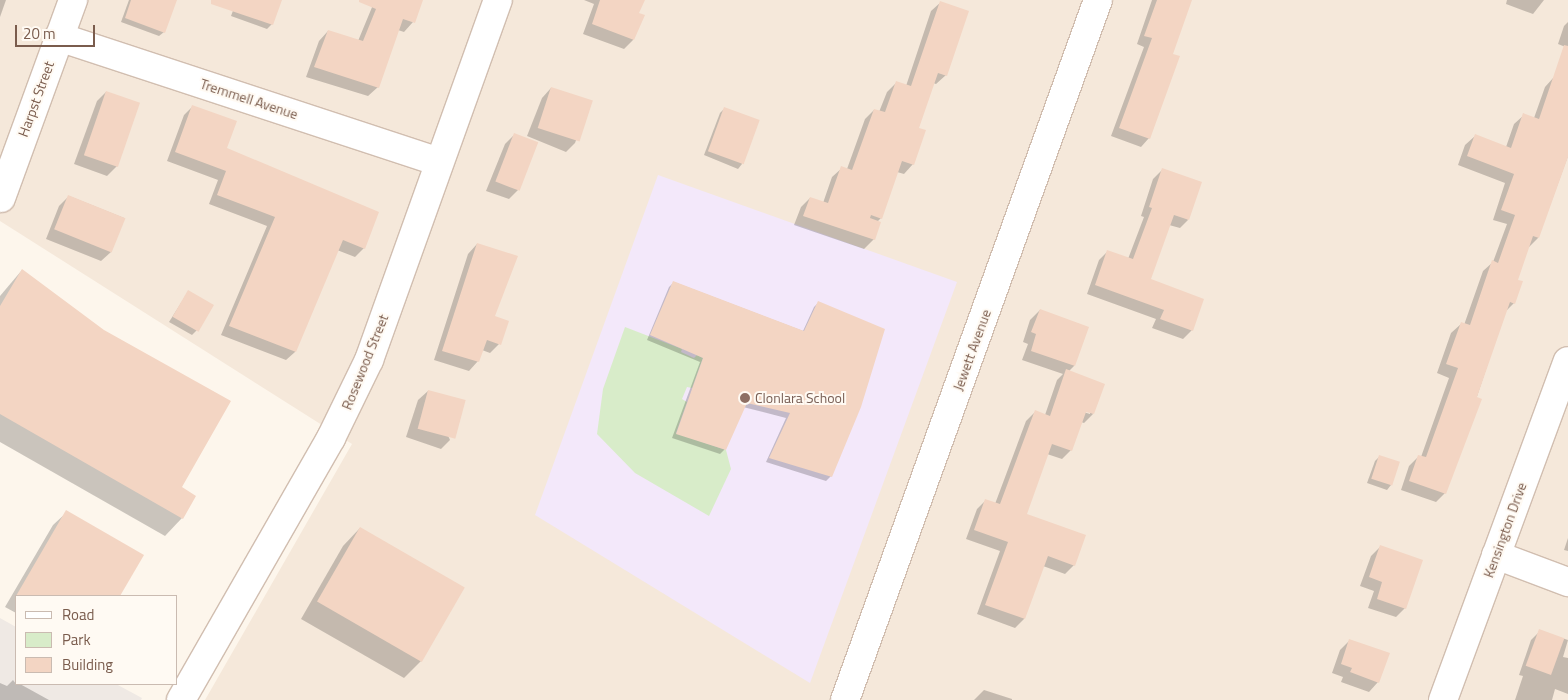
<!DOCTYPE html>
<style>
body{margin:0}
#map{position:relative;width:1568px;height:700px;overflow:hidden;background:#fdf6ec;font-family:"Titillium Web",sans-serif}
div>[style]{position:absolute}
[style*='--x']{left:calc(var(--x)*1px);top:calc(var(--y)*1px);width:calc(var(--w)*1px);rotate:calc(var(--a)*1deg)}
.residential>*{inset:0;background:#f5e8da}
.industrial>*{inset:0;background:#efe9e4}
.education>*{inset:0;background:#f3e8fa}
.green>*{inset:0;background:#d8ecc9}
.shadow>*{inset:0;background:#0003}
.building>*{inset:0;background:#f3d5c3;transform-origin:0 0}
.roads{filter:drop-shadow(1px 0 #d1beb0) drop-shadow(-1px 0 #d1beb0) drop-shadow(0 1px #d1beb0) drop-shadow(0 -1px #d1beb0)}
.minor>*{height:28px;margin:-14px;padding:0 14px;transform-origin:14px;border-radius:14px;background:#fff}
.dots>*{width:14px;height:14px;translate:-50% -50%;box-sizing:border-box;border:2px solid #fffaf3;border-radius:50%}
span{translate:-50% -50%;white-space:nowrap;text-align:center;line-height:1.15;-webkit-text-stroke:4px #fffaf3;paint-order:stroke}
.street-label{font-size:14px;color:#7a5c4d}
.education-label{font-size:14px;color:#785e54}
.left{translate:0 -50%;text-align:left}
.legend{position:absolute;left:15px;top:595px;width:162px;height:90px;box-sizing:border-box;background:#fffaf3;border:1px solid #cabbb1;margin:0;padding:6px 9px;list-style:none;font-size:15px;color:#7a5c4d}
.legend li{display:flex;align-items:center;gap:10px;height:25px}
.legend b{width:25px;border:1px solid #cabbb1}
.scale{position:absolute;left:15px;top:25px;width:80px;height:22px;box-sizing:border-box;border:2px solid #7a5c4d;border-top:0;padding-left:6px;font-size:15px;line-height:18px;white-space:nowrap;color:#7a5c4d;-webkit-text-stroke:4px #fffaf3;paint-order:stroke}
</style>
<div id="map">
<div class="residential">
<i style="clip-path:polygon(0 0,1568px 0,1568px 700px,205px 700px,352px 444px,0 221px)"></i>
</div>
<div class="industrial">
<i style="clip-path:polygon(0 618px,16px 627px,16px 684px,116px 684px,142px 698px,141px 700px,0 700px)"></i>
</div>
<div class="education">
<i style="clip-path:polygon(658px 175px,957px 282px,810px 683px,535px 515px)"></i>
</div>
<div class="green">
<i style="clip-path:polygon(625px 327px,682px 349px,681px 352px,694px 358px,697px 355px,703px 358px,692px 388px,687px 387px,682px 399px,687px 402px,676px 433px,726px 450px,731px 469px,709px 516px,635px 473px,597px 434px,603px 389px)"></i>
</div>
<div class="shadow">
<i style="clip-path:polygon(0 0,6px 0,0 17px)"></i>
<i style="clip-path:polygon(129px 0,166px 0,164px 32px,159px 36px,121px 22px)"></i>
<i style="clip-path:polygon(237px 0,280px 0,272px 24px,267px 29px,231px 16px)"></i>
<i style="clip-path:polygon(375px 0,422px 0,413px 22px,404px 32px,398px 30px,378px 87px,368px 96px,306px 77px,319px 41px,328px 31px,358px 41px)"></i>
<i style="clip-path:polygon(584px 0,644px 0,637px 14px,633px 40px,624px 49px,583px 34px,594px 4px)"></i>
<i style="clip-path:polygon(1152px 0,1186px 0,1149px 138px,1141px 147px,1111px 136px,1144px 47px,1137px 44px)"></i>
<i style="clip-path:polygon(1507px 0,1544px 0,1533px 14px,1506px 4px)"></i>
<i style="clip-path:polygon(941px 2px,946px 75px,936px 84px,933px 83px,918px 129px,913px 164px,904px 174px,897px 172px,881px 218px,877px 222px,874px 239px,864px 249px,794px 225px,801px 207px,810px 198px,823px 203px,832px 177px,842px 168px,847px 169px,865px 119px,874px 110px,879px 112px,887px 92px,896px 83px,906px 86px,931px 11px)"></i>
<i style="clip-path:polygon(1568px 22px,1568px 48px,1558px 44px,1564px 26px)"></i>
<i style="clip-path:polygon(1554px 77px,1568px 82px,1568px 156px,1538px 238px,1528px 248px,1517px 280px,1514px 303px,1505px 312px,1445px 493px,1436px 502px,1401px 490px,1409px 466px,1419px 456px,1421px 457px,1449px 378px,1437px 373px,1451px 333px,1461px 324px,1464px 325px,1483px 271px,1493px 262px,1507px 224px,1493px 220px,1505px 183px,1458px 165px,1465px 145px,1475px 136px,1506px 147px,1514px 124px,1524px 115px,1534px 118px,1545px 87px)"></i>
<i style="clip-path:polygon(551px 88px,591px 102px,575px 143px,566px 152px,527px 136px,542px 98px)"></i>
<i style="clip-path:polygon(106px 92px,117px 166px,107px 176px,74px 164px,97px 101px)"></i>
<i style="clip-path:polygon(193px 106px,225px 149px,364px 248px,355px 257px,337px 250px,295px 352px,286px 360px,221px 335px,267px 226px,209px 204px,218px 180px,167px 161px,184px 115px)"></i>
<i style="clip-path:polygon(724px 109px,742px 164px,738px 169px,704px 155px,720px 113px)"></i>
<i style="clip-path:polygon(514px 135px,518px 190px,509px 199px,486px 191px,505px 144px)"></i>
<i style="clip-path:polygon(1162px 170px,1188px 220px,1180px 228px,1169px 225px,1149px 280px,1192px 330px,1183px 339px,1152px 328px,1156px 319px,1087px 294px,1099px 260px,1107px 252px,1128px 259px,1144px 217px,1141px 216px,1153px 179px)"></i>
<i style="clip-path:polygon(69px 196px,124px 218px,111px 252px,101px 261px,46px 239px,59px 206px)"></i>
<i style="clip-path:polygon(477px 244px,499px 344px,490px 353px,482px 350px,478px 361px,469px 371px,434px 360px,468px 254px)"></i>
<i style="clip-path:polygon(22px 270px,180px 488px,182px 518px,165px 536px,0 442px,0 296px)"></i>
<i style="clip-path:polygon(674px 282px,803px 331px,814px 307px,818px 303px,831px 476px,826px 481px,766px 462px,786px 418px,743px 407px,725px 449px,720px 454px,672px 438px,700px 362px,647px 340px,669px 287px)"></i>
<i style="clip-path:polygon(188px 292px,197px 330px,192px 335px,169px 322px)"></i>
<i style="clip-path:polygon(evenodd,1040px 310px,1087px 327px,1074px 366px,1068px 372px,1093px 414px,1084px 423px,1081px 422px,1071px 450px,1062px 459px,1047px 454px,1025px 514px,1074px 565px,1065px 574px,1043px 566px,1024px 619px,1015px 628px,977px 614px,1000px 551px,966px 539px,977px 509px,986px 500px,995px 504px,1026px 421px,1035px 412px,1045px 415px,1057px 380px,1063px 374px,1022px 360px,1028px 344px,1023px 342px,1030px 320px,1040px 310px,1080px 411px,1090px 412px,1090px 414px,1080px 411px)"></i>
<i style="clip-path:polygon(428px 391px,450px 440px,441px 449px,406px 437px,418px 400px)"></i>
<i style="clip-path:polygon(1380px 456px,1391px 485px,1387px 490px,1367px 483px,1375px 461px)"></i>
<i style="clip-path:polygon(67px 512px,142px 555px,119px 596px,16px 596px,16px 613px,5px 607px,53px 525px)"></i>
<i style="clip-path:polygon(360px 528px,421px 661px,404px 678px,301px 619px,343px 546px)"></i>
<i style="clip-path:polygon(1568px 538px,1568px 551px,1564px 550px)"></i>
<i style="clip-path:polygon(1380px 547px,1405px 608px,1396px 617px,1368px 608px,1374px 591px,1360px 586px,1371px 556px)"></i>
<i style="clip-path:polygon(1540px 631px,1568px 640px,1563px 657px,1568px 658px,1568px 694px,1555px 689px,1552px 700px,1515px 700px,1523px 676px,1519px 675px,1531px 640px)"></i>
<i style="clip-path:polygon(1350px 640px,1378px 682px,1369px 692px,1341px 682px,1343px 677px,1332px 673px,1340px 650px)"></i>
<i style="clip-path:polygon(13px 680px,16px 684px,20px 684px,49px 700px,0 700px,0 683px,7px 686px)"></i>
<i style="clip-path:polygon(984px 690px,1012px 699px,1012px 700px,974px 700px)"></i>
</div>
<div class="building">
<i style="clip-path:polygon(131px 0,177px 0,165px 33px,125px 18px)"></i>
<i style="clip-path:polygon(211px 0,282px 0,273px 25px,211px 4px)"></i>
<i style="clip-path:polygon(359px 0,423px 0,415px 23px,403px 19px,379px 88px,314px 67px,328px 30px,363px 41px,376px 9px,359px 2px)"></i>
<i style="clip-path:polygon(600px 0,645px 0,639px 13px,645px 15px,634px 40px,592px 24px)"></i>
<i style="clip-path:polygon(1157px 0,1192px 0,1173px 54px,1180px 56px,1150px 139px,1119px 128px,1152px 38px,1144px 36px)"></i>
<i style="clip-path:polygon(940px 1px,969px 11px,947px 76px,938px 73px,919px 128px,926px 130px,914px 165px,902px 161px,882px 219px,871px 215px,870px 218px,881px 222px,875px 240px,803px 216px,810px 197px,828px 203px,841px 166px,852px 170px,874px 109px,885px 112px,896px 81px,911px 86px)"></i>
<i style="clip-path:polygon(1564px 45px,1568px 46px,1568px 157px,1539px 238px,1533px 236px,1518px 280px,1523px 281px,1515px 304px,1510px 302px,1477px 397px,1482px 399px,1446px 494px,1409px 481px,1418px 455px,1426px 457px,1458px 368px,1446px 364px,1461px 322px,1470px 325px,1492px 260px,1498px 263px,1515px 215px,1501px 210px,1514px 174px,1467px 156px,1475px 134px,1511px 148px,1523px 113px,1539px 119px)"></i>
<i style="left:551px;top:87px;width:44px;height:43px;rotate:18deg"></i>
<i style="left:106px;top:91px;width:36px;height:68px;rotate:19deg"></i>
<i style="clip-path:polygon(192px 105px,237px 121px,227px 148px,379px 212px,365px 249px,343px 240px,296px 352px,229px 326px,275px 217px,217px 195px,226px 171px,175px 152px)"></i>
<i style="left:724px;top:107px;width:38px;height:47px;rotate:20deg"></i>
<i style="left:514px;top:133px;width:26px;height:52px;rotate:21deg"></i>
<i style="clip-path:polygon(1162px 168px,1202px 182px,1189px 220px,1174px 215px,1151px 279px,1204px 299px,1193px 331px,1160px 319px,1164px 310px,1095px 285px,1107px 250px,1133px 259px,1152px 208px,1149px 207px)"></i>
<i style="left:68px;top:195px;width:62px;height:37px;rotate:22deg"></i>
<i style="clip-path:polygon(477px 243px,518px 256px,495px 316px,509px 321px,501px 345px,487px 340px,479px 362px,442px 351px)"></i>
<i style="clip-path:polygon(22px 269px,104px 330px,231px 401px,182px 487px,196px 496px,183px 519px,0 414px,0 306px)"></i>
<i style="clip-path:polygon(673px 281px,804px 331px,818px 301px,885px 329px,861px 407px,832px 477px,769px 458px,790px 413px,747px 403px,726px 450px,676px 434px,703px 358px,650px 335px)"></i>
<i style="left:188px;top:290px;width:30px;height:31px;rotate:30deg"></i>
<i style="clip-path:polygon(1040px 309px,1089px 327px,1075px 366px,1031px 351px,1036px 334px,1031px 332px)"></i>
<i style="clip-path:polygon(1066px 369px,1105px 384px,1094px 414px,1086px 412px,1072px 451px,1052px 444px,1027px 514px,1086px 535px,1075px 566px,1048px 556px,1025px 619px,985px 605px,1008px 542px,974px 530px,985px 499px,1000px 504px,1035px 410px,1050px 416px)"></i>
<i style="left:428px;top:390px;width:39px;height:40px;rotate:15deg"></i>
<i style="left:1379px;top:455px;width:22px;height:25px;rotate:18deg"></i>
<i style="clip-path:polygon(66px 510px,144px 555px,120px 596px,16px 596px)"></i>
<i style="left:360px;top:527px;width:121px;height:86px;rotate:30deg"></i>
<i style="clip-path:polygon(1380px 545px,1423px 560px,1406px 609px,1377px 599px,1382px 582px,1369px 577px)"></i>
<i style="left:1539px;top:629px;width:27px;height:39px;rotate:20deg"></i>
<i style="clip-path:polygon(1349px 639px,1390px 653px,1379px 683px,1350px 672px,1352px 668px,1341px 664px)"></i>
</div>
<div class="roads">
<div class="minor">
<i style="--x:59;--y:37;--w:400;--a:18.2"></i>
<i style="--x:1;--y:198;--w:211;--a:-70"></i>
<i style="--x:1496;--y:555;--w:77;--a:20.6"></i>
<i style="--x:181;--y:700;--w:302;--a:-60.2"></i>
<i style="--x:331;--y:438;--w:87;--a:-64"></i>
<i style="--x:369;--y:360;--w:382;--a:-70.3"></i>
<i style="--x:845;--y:700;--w:744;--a:-70.13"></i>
<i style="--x:1443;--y:700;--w:361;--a:-69.8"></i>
</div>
</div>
<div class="dots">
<i style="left:745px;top:398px;background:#8d6e63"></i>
</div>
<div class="street-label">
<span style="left:36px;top:99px;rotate:-70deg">Harpst Street</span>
<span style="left:249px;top:99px;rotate:18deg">Tremmell Avenue</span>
<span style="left:972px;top:350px;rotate:-70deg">Jewett Avenue</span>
<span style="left:365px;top:362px;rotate:-68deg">Rosewood Street</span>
<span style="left:1505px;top:530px;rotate:-70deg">Kensington Drive</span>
</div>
<div class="education-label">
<span class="left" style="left:755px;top:398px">Clonlara School</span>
</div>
<ul class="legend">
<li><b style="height:6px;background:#fff"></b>Road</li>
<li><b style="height:14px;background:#d8ecc9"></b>Park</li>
<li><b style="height:14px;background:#f3d5c3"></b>Building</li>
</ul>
<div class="scale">20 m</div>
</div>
